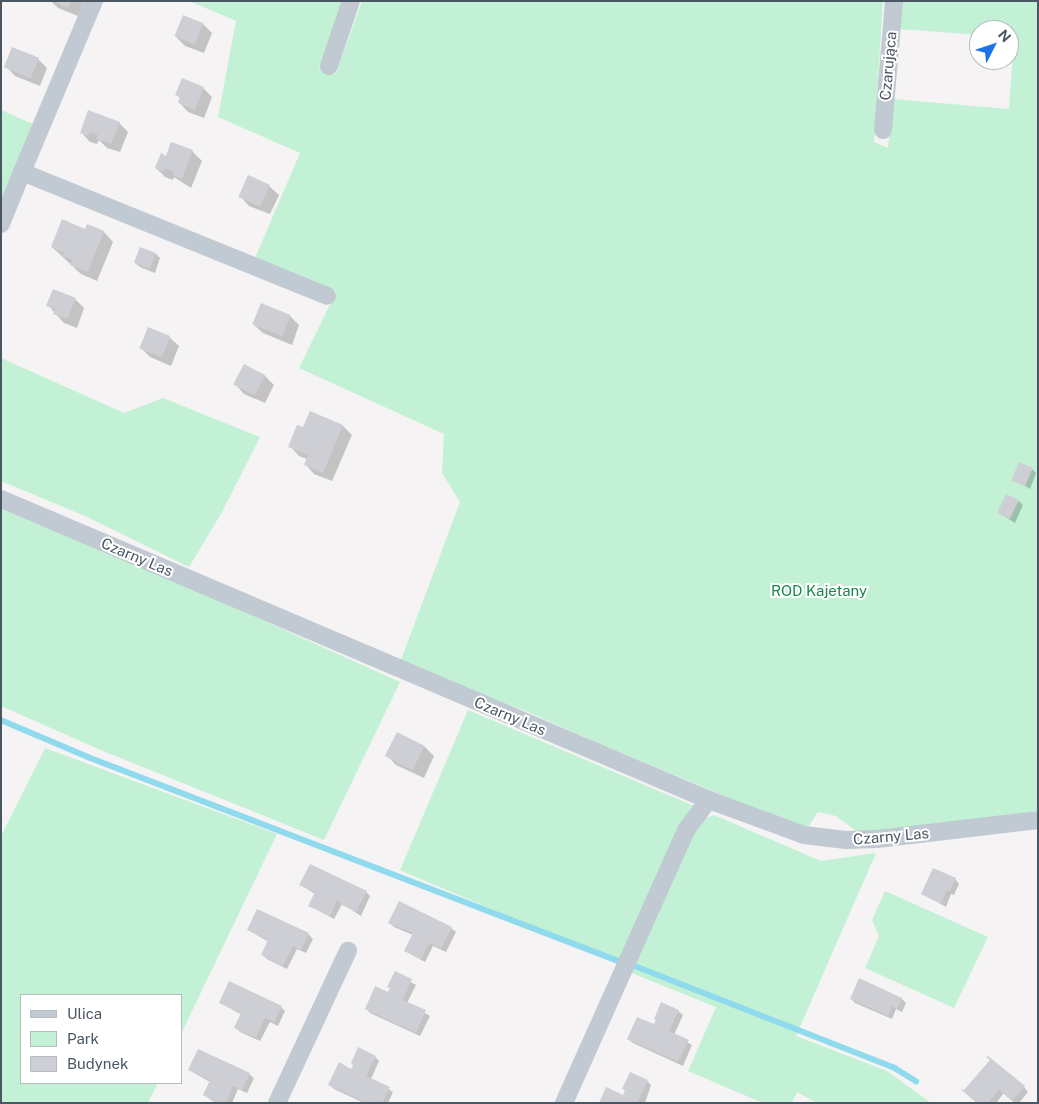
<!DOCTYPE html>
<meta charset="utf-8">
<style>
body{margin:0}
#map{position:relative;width:1039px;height:1104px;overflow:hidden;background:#f5f3f3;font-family:"Public Sans",sans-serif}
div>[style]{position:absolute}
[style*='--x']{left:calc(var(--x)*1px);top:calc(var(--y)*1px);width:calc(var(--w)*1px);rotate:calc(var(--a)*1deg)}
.green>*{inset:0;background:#c3f1d5;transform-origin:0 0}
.shadow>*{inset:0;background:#0003}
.stream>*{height:5.5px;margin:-2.75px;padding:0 2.75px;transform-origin:2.75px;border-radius:2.75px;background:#90daee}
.building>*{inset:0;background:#cdcfd5;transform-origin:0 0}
.minor>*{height:18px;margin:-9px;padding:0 9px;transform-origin:9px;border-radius:9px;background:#c1cad2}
span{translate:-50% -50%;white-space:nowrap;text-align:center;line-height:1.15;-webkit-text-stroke:4px #fff;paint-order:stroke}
.street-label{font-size:15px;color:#4a5661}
.park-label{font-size:15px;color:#17864f}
.frame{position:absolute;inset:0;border:2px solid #4a5661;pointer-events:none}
.legend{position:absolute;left:20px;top:994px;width:162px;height:90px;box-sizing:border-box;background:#fff;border:1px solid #b7bbc0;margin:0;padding:6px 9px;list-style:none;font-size:15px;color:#4a5661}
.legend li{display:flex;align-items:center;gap:10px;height:25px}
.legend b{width:25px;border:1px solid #b7bbc0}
.north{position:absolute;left:969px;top:20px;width:50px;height:50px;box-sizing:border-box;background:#fff;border:1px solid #b7bbc0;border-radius:50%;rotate:49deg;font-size:14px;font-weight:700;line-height:20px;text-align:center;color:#4a5661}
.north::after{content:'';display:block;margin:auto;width:18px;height:22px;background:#1a73e8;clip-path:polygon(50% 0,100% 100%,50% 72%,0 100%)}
</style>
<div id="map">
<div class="green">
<i style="clip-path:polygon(189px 1px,343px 1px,319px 67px,336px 74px,362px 1px,883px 1px,874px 142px,888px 148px,893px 99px,1009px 109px,1014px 38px,1009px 38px,1009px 30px,979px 30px,979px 35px,900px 29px,903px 1px,1038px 1px,1038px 811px,860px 834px,836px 816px,818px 812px,806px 830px,600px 744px,528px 712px,399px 665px,460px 502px,442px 473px,444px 434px,299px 368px,336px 292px,255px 258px,300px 153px,218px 117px,236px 21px)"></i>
<i style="clip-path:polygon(1px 110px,35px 125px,1px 207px)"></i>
<i style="clip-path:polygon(1px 358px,124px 413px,163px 398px,260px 437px,222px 512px,189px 567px,85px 516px,1px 481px)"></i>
<i style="clip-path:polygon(1px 509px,182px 584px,400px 682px,324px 840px,103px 751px,1px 706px)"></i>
<i style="left:468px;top:710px;width:245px;height:174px;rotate:23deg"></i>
<i style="clip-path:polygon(45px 748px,277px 834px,181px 1034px,181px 995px,21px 995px,21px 1083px,158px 1083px,148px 1103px,1px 1103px,1px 836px)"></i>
<i style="clip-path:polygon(714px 815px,821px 861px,876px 853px,796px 1036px,887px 1071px,931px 1103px,817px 1103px,797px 1092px,792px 1103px,763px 1103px,688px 1071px,716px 1007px,629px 972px,696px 822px)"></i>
<i style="clip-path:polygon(885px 891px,988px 937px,954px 1008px,865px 968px,879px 936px,872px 920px)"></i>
</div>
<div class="shadow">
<i style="clip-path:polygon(51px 1px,84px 1px,78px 16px,58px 8px)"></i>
<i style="clip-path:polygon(203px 24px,212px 33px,204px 53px,185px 46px,176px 37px)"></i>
<i style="clip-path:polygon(38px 59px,47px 68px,40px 86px,15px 76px,6px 66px)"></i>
<i style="clip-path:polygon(203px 88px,212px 97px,204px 118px,188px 112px,179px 102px,181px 99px,177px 95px)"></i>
<i style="clip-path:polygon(119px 123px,128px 132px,120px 152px,107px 148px,99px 140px,97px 144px,90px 142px,81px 132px)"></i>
<i style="clip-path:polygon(171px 143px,192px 151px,202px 161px,191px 188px,174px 177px,173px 180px,165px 177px,156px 168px,166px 157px)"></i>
<i style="clip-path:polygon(269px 186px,279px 195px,270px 214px,249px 206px,240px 196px)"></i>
<i style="clip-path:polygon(87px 226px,104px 232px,113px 242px,97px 281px,81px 274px,52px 247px,86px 230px)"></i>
<i style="clip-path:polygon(156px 254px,160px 258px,155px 273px,140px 267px,135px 263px)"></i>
<i style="clip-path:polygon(75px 299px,84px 308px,77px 328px,64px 323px,48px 305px)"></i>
<i style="clip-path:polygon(290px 316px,299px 325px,292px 345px,263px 333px,253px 324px)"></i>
<i style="clip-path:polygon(169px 337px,179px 346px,171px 366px,150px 357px,141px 348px)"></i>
<i style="clip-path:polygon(265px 376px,274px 385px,265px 403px,244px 394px,235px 384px)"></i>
<i style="clip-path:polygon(311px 412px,343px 426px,352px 435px,332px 481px,314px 474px,305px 464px,307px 459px,299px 456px,290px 446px,304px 429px)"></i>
<i style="clip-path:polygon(1032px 469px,1036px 473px,1030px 489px,1013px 479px)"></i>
<i style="clip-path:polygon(1019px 501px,1023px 505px,1015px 523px,999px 513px)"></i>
<i style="clip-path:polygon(397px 734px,425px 747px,434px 756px,424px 778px,396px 765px,387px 755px)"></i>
<i style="clip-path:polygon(955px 879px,959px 884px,954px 895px,951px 894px,946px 907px,923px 894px)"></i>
<i style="clip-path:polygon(301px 885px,366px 892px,370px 896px,361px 916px,342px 904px,334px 919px,310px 906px,315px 894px)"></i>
<i style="clip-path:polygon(258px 910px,308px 934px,313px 939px,306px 953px,297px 949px,287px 969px,267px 959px,263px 955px,269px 942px,248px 930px)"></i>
<i style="clip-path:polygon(390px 923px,451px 928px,456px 932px,446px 952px,433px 946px,425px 962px,405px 951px,413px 935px,394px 927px)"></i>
<i style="clip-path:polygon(395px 973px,416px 985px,407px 1003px,430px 1016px,420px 1036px,370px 1013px,366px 1008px,389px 994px,391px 989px,389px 987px)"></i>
<i style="clip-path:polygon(851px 998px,902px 999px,906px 1003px,902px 1012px,896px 1009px,892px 1019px,855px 1003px)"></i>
<i style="clip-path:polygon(221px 1003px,281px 1007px,285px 1011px,278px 1026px,270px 1022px,260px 1041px,240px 1032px,236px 1028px,242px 1015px)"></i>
<i style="clip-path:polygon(678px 1011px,683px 1015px,674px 1035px,692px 1045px,683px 1066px,633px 1043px,628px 1039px,655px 1026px)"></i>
<i style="clip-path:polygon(375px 1057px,379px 1061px,371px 1079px,393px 1092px,388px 1103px,364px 1103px,334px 1089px,330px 1085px)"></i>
<i style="clip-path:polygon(189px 1070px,249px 1074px,254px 1078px,247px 1093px,238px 1089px,232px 1103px,216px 1103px,204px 1095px,210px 1082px)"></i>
<i style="clip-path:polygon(647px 1081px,651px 1085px,645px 1103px,600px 1103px,624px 1096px,626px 1091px,624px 1089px)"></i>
<i style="clip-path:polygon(1024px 1087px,1028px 1092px,1019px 1103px,1015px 1103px,1004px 1093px,996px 1103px,977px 1103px,965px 1092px)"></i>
</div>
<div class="stream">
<i style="--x:1;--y:720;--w:95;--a:23"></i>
<i style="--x:88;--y:757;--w:571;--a:21.04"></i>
<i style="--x:635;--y:966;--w:279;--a:21.4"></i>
<i style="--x:895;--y:1068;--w:25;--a:32"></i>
</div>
<div class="building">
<i style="clip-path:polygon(53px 1px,71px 1px,68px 8px)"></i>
<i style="left:183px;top:15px;width:22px;height:23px;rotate:22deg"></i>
<i style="left:12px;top:47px;width:29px;height:22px;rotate:22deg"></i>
<i style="clip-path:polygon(182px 78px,204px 87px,195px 110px,178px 103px,180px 97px,175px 95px)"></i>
<i style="clip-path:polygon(88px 110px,120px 122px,111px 144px,96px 139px,98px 135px,90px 132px,88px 136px,80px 133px)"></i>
<i style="clip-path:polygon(171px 142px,193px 150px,182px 179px,172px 175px,174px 172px,165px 168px,164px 172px,155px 168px,161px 153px,166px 156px)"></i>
<i style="left:248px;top:175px;width:24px;height:24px;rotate:24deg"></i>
<i style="clip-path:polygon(62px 219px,85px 229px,87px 224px,104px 231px,88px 272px,70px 265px,72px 260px,62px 256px,64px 253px,51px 247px)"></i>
<i style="left:140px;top:247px;width:17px;height:17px;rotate:21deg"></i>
<i style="clip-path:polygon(53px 289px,76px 298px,67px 319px,53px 314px,55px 309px,46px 306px)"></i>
<i style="left:261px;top:303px;width:32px;height:23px;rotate:22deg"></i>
<i style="left:148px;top:327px;width:24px;height:23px;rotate:22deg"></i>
<i style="left:244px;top:364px;width:24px;height:23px;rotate:28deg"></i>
<i style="clip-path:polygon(310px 411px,343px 425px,323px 473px,304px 465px,308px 455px,288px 447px,297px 425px,303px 427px)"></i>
<i style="left:1019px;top:462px;width:15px;height:20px;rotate:23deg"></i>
<i style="left:1006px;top:494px;width:14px;height:21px;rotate:25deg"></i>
<i style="left:397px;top:732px;width:31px;height:27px;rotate:27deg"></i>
<i style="clip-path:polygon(310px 864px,367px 891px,356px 912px,340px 904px,341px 902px,337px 900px,330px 916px,308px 906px,315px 892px,299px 885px)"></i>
<i style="clip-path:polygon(933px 868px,956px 878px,950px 891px,947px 890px,941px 904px,921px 894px)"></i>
<i style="clip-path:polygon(399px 901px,452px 927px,441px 948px,429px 943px,421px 959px,404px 951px,413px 933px,388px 923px)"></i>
<i style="clip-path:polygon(257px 909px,309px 933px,301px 950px,293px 946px,283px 966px,261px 955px,268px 940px,247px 930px)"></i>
<i style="clip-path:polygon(395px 971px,412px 979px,403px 1000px,426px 1010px,416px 1033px,365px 1009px,375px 986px,388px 992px,390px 988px,387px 987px)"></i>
<i style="clip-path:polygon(859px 978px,902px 998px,897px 1009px,892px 1006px,888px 1016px,850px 999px)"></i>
<i style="clip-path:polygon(229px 981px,282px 1006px,274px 1022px,265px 1018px,256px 1038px,234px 1028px,241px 1013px,219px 1003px)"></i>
<i style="clip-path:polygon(661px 1002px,679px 1010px,669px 1031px,689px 1040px,678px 1062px,627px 1039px,637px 1017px,654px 1024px,656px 1020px,654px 1019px)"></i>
<i style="clip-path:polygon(358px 1047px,376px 1056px,366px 1076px,390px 1087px,382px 1103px,367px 1103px,328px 1085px,339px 1062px,351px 1069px,353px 1065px,351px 1063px)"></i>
<i style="clip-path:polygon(198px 1049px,250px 1073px,242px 1090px,233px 1086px,226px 1103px,219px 1103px,203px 1095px,210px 1080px,188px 1070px)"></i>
<i style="clip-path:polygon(988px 1056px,1025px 1086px,1012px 1101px,999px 1090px,988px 1103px,977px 1103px,960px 1089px,964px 1090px,990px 1060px,986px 1057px)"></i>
<i style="clip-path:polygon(630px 1072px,648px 1080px,638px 1101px,641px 1103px,599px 1103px,606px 1087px,623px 1095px,625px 1090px,622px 1089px)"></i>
</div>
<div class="minor">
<i style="--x:329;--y:66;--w:69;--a:-71.3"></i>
<i style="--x:883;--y:130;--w:129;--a:-85.1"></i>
<i style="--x:22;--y:172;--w:186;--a:-67.2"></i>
<i style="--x:1;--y:224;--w:56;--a:-68"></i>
<i style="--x:22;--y:172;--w:329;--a:22.1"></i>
<i style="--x:1;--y:499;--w:769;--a:23.03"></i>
<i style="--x:709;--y:800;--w:101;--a:20.2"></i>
<i style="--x:804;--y:835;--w:42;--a:6.8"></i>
<i style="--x:846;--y:840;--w:31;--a:-2"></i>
<i style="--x:877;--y:839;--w:162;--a:-6.7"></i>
<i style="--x:277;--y:1103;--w:168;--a:-65"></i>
<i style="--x:564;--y:1103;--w:299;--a:-65.9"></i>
<i style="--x:686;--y:830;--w:38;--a:-53"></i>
</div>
<div class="street-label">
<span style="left:888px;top:66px;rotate:-85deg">Czarująca</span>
<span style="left:137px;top:557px;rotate:23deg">Czarny Las</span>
<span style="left:510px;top:716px;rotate:23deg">Czarny Las</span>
<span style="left:891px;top:836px;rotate:-5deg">Czarny Las</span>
</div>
<div class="park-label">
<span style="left:819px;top:591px">ROD Kajetany</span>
</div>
<div class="frame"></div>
<ul class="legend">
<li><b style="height:6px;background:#c1cad2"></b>Ulica</li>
<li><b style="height:14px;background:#c3f1d5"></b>Park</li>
<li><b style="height:14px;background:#cdcfd5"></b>Budynek</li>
</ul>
<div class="north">N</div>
</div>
